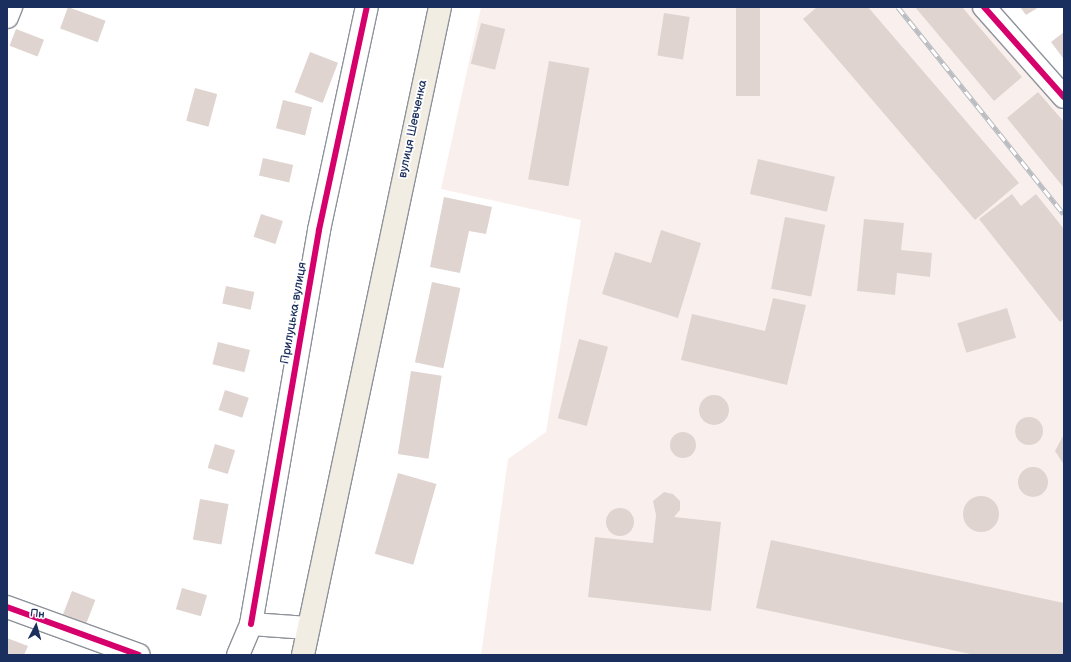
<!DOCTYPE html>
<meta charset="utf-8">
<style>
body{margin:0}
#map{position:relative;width:1071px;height:662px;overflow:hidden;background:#fff;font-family:"Balsamiq Sans",sans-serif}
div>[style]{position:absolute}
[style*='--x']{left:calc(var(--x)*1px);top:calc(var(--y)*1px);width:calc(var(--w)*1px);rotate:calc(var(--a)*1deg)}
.built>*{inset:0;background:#f9f0ed}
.building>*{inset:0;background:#dfd4d0;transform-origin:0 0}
.round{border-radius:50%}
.roads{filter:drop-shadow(1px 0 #8e929a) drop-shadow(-1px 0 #8e929a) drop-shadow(0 1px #8e929a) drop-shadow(0 -1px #8e929a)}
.minor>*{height:22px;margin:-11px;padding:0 11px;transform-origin:11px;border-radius:11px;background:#fff}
.major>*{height:22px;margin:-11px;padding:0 11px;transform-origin:11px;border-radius:11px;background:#f1ede2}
.rail>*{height:4.5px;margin-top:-2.25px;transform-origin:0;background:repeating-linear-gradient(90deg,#fff 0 9px,#b9bcc1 0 18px);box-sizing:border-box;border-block:1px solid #b9bcc1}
.cycleway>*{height:6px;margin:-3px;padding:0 3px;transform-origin:3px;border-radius:3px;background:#d6006c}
span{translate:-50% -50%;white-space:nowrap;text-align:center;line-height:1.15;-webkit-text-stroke:3.5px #fff;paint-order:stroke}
.street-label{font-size:12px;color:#1b2f5e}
.frame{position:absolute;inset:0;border:8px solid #1b2f5e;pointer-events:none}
.north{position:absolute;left:16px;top:606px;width:40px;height:40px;-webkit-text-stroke:3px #fff;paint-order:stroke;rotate:6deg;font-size:11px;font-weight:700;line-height:16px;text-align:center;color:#1b2f5e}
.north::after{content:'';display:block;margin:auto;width:14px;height:18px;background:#1b2f5e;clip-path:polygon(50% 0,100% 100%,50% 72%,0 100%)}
</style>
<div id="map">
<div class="built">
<i style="clip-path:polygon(481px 7px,971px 7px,1064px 113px,1064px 655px,481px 655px,508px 459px,546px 432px,581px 220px,441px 189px)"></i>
</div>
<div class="building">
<i style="left:68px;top:7px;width:40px;height:23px;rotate:20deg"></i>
<i style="left:736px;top:7px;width:24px;height:89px"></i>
<i style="clip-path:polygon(817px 7px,868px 7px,1019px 183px,975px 220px,803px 19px)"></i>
<i style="clip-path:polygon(915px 7px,962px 7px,1022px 77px,994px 101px)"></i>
<i style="clip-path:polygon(1020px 7px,1039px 7px,1026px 15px)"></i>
<i style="left:664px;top:13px;width:26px;height:43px;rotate:9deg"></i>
<i style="left:481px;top:23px;width:25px;height:42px;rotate:14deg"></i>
<i style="left:16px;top:29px;width:30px;height:18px;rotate:21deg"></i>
<i style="clip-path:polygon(1064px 32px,1064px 58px,1063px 58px,1051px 42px)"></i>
<i style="left:310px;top:52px;width:30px;height:43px;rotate:21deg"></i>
<i style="left:549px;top:61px;width:41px;height:120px;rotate:10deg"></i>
<i style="left:195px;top:88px;width:23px;height:34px;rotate:15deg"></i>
<i style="clip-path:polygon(1038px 92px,1064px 122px,1064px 188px,1007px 118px)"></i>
<i style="left:283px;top:100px;width:30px;height:29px;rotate:14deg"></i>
<i style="left:263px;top:158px;width:31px;height:18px;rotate:13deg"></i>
<i style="left:758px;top:159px;width:79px;height:36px;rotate:13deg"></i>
<i style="clip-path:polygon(1012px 194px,1021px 206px,1036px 194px,1064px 229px,1064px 319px,1060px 322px,979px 219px)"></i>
<i style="clip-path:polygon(444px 197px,492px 207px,486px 234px,469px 231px,460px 273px,430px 267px)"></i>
<i style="left:261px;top:214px;width:23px;height:24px;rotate:18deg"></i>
<i style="left:785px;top:217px;width:41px;height:73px;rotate:11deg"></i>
<i style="clip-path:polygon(864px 219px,904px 223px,901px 250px,932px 253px,930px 277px,897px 273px,895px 295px,857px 291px)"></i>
<i style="clip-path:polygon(661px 230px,701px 243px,678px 318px,602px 294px,615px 252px,651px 263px)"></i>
<i style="left:432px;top:282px;width:29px;height:82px;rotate:12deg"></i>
<i style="left:226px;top:286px;width:29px;height:18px;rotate:12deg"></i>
<i style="clip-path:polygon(773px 298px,806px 305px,787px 385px,681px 360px,692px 314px,765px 331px)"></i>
<i style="left:1007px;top:308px;width:31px;height:52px;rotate:73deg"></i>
<i style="left:579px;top:339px;width:30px;height:82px;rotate:15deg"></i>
<i style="left:218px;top:342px;width:33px;height:23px;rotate:14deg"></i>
<i style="left:411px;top:371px;width:31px;height:84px;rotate:9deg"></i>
<i style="left:225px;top:390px;width:25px;height:21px;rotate:18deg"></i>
<i class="round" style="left:699px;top:395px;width:30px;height:30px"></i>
<i class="round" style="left:1015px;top:417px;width:28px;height:28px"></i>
<i class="round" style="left:670px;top:432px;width:26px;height:26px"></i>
<i style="clip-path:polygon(1064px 434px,1064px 465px,1055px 451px)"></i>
<i style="left:215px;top:444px;width:21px;height:25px;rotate:17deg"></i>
<i class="round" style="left:1018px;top:467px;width:30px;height:30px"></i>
<i style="left:398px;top:473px;width:40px;height:84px;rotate:16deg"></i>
<i style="clip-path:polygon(664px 492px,673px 494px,680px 501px,680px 510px,674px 517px,721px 522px,711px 611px,588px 597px,595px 537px,653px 543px,656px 515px,653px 501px)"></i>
<i class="round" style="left:963px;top:496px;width:36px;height:36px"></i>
<i style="left:200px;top:499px;width:29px;height:41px;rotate:10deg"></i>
<i class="round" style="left:606px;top:508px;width:28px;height:28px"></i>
<i style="clip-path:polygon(771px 540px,1064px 603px,1064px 655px,975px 655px,756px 608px)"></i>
<i style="left:182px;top:588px;width:26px;height:22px;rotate:16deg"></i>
<i style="left:72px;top:591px;width:25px;height:25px;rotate:21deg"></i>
<i style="clip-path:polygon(7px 638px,28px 646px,24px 655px,7px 655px)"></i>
</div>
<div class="roads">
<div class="minor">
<i style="--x:984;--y:7;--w:120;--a:48.4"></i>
<i style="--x:7;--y:17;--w:11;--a:-68"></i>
<i style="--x:7;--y:607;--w:140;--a:20"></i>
<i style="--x:251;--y:624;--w:400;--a:-80.2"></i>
<i style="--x:319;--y:230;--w:228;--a:-77.9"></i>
<i style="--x:238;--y:655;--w:34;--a:-67"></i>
<i style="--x:251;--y:624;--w:57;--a:4"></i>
</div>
<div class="major">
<i style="--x:303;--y:655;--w:662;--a:-78.06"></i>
</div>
</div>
<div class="rail">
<i style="--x:898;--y:7;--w:265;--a:51.3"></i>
</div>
<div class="cycleway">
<i style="--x:984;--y:7;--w:120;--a:48.4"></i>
<i style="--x:7;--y:607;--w:140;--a:20"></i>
<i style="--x:251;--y:624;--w:400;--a:-80.2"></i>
<i style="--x:319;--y:230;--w:228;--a:-77.9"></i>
</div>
<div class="street-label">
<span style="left:413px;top:129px;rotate:-78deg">вулиця Шевченка</span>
<span style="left:294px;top:313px;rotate:-80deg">Прилуцька вулиця</span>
</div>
<div class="frame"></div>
<div class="north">Пн</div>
</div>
